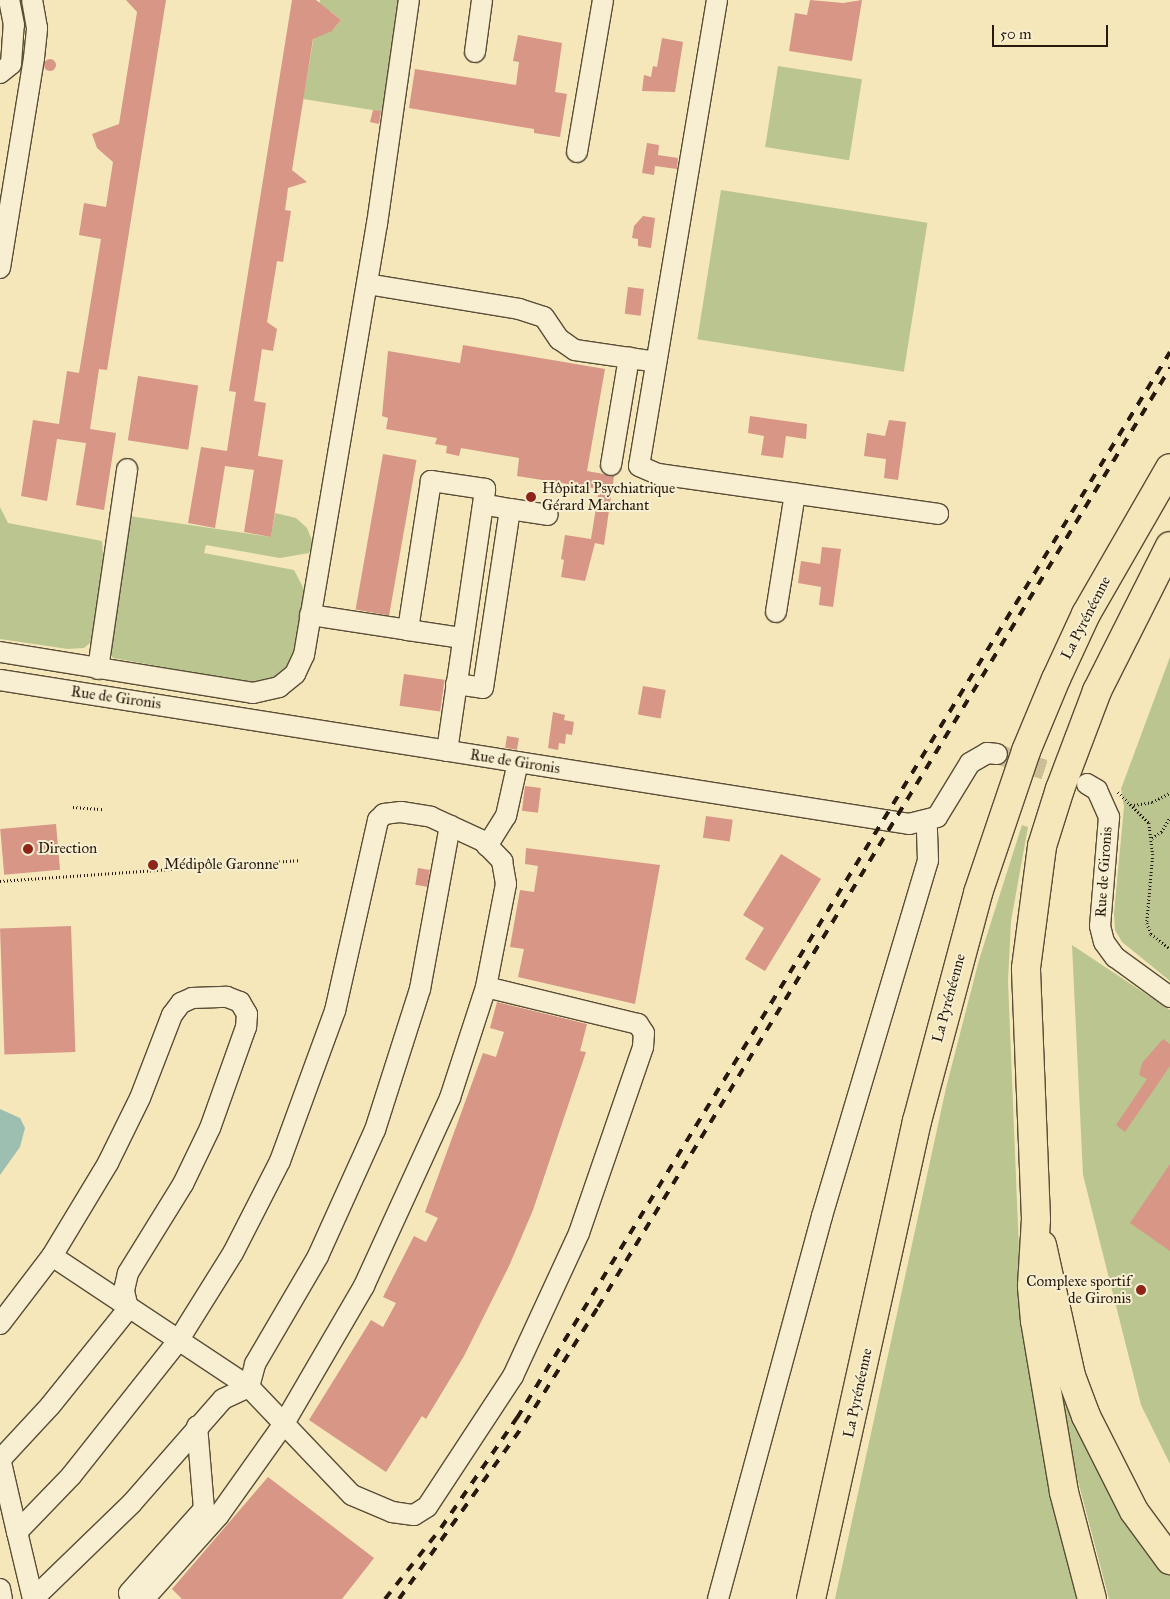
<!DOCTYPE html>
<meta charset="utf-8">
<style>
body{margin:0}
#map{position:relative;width:1170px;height:1599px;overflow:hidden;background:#f5e7b9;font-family:"IM FELL Great Primer",serif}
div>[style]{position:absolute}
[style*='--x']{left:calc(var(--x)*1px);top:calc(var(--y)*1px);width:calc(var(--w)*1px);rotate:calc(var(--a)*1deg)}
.green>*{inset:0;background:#bbc590;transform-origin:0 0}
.water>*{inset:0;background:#9cbfb2}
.building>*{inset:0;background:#d79686;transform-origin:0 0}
.round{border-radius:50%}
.minor-tunnel>*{height:20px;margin-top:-10px;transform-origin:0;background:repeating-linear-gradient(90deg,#ccbe96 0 20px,transparent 0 30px)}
.path>*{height:2.5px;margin-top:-1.25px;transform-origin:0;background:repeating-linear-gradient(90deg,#271a0c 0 1px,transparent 0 3.5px)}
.roads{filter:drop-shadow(1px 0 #5a4d37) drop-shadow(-1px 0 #5a4d37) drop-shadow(0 1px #5a4d37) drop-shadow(0 -1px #5a4d37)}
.minor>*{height:20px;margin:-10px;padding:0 10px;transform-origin:10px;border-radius:10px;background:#f8efd2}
.highway>*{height:28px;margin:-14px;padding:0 14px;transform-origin:14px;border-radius:14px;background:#f5e7b9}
.rail>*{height:4px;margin-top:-2px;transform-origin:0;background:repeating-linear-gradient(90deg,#271a0c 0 9px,transparent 0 18px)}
.dots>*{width:14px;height:14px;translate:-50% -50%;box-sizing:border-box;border:2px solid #f8efd2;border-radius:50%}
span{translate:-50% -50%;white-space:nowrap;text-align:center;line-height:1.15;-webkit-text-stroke:4px #f8efd2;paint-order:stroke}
.poi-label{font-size:15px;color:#271a0c}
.left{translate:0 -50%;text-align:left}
.right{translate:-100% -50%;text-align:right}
.street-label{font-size:15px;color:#271a0c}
.scale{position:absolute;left:992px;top:25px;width:116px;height:22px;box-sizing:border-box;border:2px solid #271a0c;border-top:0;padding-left:6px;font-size:15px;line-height:18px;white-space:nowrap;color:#271a0c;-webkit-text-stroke:4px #f8efd2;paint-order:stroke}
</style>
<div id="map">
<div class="green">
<i style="clip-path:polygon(320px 0,403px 0,385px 112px,303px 99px,314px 36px,328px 25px,333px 30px,341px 20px,330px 11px,323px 20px,316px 19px)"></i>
<i style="left:778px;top:66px;width:85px;height:82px;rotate:9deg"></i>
<i style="left:721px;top:190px;width:209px;height:151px;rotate:9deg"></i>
<i style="clip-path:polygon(0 507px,8px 523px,102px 541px,104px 568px,91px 642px,84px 648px,68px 649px,0 639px)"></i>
<i style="clip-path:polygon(275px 513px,296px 518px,307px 528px,313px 543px,309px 553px,280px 558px,206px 545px,204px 553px,294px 570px,306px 593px,295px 654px,288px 669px,276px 679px,252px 683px,113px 658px,109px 652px,129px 516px,271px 537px)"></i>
<i style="clip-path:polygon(1170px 657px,1170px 981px,1122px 942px,1115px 930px,1114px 913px,1124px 807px,1121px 789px)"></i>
<i style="clip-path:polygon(1022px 825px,1028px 827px,1011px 921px,1008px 981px,1020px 1275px,1081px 1599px,835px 1599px,946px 1088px,979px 960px)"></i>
<i style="clip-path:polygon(1072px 945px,1170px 1010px,1170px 1464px,1141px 1405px,1083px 1175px)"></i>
<i style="clip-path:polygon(1062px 1384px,1144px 1543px,1170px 1576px,1170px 1599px,1109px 1599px,1067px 1439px,1058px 1385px)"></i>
</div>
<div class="water">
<i style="clip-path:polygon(0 1109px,20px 1118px,25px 1128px,20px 1147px,0 1175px)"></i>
</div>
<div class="building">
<i style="clip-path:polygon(126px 0,166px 0,107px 370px,99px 369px,90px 429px,116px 433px,104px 510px,76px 505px,86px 443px,57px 439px,47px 501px,21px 496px,33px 420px,59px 424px,67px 371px,79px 373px,101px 239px,79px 235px,84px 203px,106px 207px,113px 162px,97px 148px,92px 134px,119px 124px,137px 12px)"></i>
<i style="clip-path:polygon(292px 0,316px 0,341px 20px,332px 31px,313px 39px,292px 170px,307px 182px,288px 188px,285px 210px,291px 211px,283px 262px,277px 261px,267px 322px,277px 329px,273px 351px,262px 349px,254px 401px,266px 403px,258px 456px,283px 460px,271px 537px,244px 532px,254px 470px,225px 466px,215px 528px,188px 523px,201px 447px,227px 451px,236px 392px,229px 391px)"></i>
<i style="clip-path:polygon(810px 0,843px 3px,862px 0,852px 61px,789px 51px,795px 13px,807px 15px)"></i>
<i style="clip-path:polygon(518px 35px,562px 43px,555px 92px,567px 94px,560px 137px,534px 133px,534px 129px,409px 108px,415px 69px,516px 85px,519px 62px,513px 61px)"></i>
<i style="clip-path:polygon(662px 38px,683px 42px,675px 92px,642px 91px,644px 75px,651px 77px,653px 66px,657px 67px)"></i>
<i class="round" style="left:44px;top:59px;width:12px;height:12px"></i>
<i style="clip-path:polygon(373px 110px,381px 111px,379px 124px,370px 122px)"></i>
<i style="clip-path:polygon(647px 143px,659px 145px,658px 155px,678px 158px,677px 169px,655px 166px,654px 175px,642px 173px)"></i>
<i style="clip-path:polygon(643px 216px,655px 218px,651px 248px,638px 246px,638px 239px,632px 238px,634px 226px)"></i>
<i style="left:628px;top:287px;width:16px;height:27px;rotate:7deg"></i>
<i style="clip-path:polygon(463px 345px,605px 369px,587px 471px,614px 476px,604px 545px,595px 543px,585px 581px,561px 577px,564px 560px,561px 559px,565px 535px,591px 539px,599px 489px,517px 476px,519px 458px,461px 448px,459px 456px,446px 453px,447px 446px,435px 444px,437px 438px,386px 429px,388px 418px,382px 416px,388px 351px,460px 363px)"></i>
<i style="left:138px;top:376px;width:61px;height:65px;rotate:9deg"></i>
<i style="clip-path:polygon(750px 416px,807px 424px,806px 439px,786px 436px,783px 458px,761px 455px,764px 436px,748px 433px)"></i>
<i style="clip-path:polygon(889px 420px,906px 422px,898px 480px,884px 478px,886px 459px,864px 456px,867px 433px,885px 436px)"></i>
<i style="left:383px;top:454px;width:34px;height:158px;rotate:10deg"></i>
<i style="clip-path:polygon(822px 547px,841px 549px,833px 607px,819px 605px,821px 587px,798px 583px,801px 561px,820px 564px)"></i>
<i style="left:404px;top:674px;width:41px;height:32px;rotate:8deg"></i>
<i style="left:643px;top:686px;width:23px;height:29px;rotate:10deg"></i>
<i style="clip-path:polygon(553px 712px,565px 715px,564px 720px,574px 722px,572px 735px,566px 734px,565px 744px,559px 743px,558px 750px,548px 748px)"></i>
<i style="left:507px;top:736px;width:12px;height:12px;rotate:9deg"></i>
<i style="left:525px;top:786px;width:16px;height:25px;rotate:7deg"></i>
<i style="left:706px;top:816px;width:27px;height:22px;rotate:8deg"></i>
<i style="left:56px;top:824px;width:46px;height:56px;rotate:85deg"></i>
<i style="clip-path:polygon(526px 848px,660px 865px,635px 1004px,518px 977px,524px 949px,510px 947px,520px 890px,534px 892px,538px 866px,525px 864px)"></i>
<i style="clip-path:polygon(781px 854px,821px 879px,765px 971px,745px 959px,764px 928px,743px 915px)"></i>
<i style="left:418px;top:868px;width:12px;height:17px;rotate:9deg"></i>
<i style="left:71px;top:926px;width:126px;height:71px;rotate:88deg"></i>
<i style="clip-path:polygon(497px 1002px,587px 1024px,580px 1051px,586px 1052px,533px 1210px,509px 1266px,464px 1356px,426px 1419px,422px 1416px,386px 1472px,309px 1420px,371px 1320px,383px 1327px,396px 1303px,383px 1297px,414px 1236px,426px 1242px,438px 1218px,425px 1212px,483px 1053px,496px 1057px,504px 1032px,490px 1028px)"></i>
<i style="clip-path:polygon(1163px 1039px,1170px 1044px,1170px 1066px,1125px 1132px,1116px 1125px,1147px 1079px,1139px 1075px,1142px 1063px)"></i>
<i style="clip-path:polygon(1170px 1164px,1170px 1251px,1130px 1223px)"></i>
<i style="clip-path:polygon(268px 1477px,374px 1558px,342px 1599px,182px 1599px,172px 1589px)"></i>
</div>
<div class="minor-tunnel">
<i style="--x:997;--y:754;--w:83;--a:18.2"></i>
</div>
<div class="path">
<i style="--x:1118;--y:792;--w:44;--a:45"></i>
<i style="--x:1149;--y:823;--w:31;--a:83"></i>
<i style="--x:1153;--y:854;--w:69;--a:95"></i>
<i style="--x:1147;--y:923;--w:12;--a:70"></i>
<i style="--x:1151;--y:934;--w:24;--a:38"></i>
<i style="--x:1134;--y:805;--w:18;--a:-9"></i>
<i style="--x:1152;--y:802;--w:20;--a:-27"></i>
<i style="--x:73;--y:807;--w:31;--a:4"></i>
<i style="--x:1152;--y:838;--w:11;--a:-34"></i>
<i style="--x:1161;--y:832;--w:17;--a:-59"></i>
<i style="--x:0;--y:881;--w:299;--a:-4"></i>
</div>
<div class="roads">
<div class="minor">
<i style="--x:717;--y:0;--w:472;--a:99.5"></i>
<i style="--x:639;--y:466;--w:21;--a:23"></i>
<i style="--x:658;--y:474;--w:283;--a:8.1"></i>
<i style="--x:475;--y:52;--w:52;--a:-82.3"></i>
<i style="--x:0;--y:73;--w:14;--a:-39"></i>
<i style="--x:11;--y:64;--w:39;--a:-86"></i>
<i style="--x:14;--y:25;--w:25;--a:-101"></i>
<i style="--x:577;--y:152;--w:154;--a:-80.3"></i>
<i style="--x:0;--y:268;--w:213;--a:-80.8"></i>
<i style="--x:34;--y:58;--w:30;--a:-84"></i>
<i style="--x:37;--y:28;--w:28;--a:-100"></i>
<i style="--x:367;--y:284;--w:154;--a:9.3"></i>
<i style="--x:519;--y:309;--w:26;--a:18"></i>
<i style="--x:544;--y:317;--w:27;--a:56"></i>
<i style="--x:559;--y:339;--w:19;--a:35"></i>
<i style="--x:575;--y:350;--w:82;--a:8.4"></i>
<i style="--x:611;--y:465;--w:109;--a:-80.5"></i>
<i style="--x:510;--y:509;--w:38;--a:9"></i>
<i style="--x:776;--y:612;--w:120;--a:-80.9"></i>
<i style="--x:310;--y:615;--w:99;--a:8.7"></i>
<i style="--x:0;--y:652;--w:256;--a:9.2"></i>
<i style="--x:253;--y:693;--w:27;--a:-13"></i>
<i style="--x:279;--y:687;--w:21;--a:-39"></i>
<i style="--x:295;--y:674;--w:21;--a:-65"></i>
<i style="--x:304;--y:655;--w:437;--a:-80.4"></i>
<i style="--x:377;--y:224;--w:226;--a:-81.9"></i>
<i style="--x:98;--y:669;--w:202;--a:-81.7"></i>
<i style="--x:0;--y:680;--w:920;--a:9"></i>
<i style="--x:909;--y:824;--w:29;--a:-14"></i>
<i style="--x:937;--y:817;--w:63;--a:-58.6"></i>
<i style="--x:970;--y:763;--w:20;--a:-30"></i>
<i style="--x:987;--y:753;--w:10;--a:6"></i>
<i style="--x:456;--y:684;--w:27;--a:8"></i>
<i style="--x:483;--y:688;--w:181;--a:-81.4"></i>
<i style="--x:510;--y:509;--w:27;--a:-170"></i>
<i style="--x:447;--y:751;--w:265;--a:-81.7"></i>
<i style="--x:485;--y:489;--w:55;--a:-171.6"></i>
<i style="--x:431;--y:481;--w:151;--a:98.8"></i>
<i style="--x:408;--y:630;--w:55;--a:8.4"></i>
<i style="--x:1087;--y:784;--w:12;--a:31"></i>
<i style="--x:1097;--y:790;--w:30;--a:66"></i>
<i style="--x:1109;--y:817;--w:109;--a:94.7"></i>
<i style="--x:1100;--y:926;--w:16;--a:76"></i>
<i style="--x:1104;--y:942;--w:19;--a:54"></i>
<i style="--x:1115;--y:957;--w:68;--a:36"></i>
<i style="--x:487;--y:846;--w:36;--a:-58"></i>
<i style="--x:506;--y:816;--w:55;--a:-77.5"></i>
<i style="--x:52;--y:1256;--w:237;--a:33.6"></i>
<i style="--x:249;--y:1387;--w:149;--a:46.4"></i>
<i style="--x:352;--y:1495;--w:43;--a:23"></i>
<i style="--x:392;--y:1512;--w:22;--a:8"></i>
<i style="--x:414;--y:1515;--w:15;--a:-32"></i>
<i style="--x:427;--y:1507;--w:157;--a:-56.7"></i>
<i style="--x:513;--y:1376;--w:157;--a:-65.2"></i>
<i style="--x:579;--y:1233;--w:197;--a:-71"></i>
<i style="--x:643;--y:1047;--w:14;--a:-86"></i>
<i style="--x:644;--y:1033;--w:11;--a:-124"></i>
<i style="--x:638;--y:1024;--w:156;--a:-166.3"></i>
<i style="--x:0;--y:1324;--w:86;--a:-52.6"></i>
<i style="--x:52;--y:1256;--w:109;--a:-58.9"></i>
<i style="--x:108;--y:1163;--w:72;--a:-63.8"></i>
<i style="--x:140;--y:1098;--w:89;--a:-68.9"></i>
<i style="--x:172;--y:1015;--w:15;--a:-53"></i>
<i style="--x:181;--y:1003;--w:12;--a:-24"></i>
<i style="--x:192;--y:998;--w:35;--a:-2"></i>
<i style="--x:227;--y:997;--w:14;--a:21"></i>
<i style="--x:240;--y:1002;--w:14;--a:60"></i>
<i style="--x:247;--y:1014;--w:13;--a:94"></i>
<i style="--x:246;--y:1027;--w:107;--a:109.6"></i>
<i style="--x:210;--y:1128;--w:62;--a:115.7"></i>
<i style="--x:183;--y:1184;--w:105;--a:121.7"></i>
<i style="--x:128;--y:1273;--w:18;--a:103"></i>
<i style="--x:124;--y:1291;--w:18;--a:77"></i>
<i style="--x:128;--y:1309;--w:124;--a:128.8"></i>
<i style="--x:50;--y:1406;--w:74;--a:132.8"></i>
<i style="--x:0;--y:1458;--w:76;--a:77.1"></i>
<i style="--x:0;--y:1589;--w:10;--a:79"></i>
<i style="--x:33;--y:1599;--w:69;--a:-103.4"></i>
<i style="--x:17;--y:1532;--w:78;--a:-46"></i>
<i style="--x:71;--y:1476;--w:172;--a:-51.6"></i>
<i style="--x:178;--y:1341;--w:104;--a:-58"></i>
<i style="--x:233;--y:1253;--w:103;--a:-62.9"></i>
<i style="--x:280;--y:1161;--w:160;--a:-69.9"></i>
<i style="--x:335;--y:1011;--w:196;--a:-77.3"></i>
<i style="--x:378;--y:820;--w:8;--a:-45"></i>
<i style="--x:384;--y:814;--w:17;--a:-7"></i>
<i style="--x:401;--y:812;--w:30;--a:9"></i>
<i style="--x:431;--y:817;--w:57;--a:24.8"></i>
<i style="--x:483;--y:841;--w:28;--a:46"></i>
<i style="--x:502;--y:861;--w:23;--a:80"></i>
<i style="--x:506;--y:884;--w:105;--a:101"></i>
<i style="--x:486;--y:987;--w:117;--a:108"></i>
<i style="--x:450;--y:1098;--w:207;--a:114.6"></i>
<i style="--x:364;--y:1286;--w:161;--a:120.2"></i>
<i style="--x:283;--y:1425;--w:110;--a:125.4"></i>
<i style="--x:219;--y:1515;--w:113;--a:131.8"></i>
<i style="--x:33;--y:1599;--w:138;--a:-44.1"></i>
<i style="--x:132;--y:1503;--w:138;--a:-48.8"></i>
<i style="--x:223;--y:1399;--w:29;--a:-25"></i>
<i style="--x:249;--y:1387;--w:24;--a:-75"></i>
<i style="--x:255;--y:1364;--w:125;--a:-59.7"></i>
<i style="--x:318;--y:1256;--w:138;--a:-65.7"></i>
<i style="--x:375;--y:1130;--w:148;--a:-72.3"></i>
<i style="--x:420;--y:989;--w:166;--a:-79.6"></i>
<i style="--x:131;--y:1599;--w:6;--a:-108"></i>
<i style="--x:129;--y:1593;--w:113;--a:-48.2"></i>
<i style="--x:204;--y:1509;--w:83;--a:-94.8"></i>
<i style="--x:718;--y:1599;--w:397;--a:-74.8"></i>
<i style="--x:822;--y:1216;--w:371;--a:-73.4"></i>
<i style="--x:928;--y:860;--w:38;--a:-92"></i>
</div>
<div class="highway">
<i style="--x:1042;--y:1245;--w:134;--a:77.5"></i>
<i style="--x:1071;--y:1376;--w:43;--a:69.4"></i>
<i style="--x:1086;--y:1416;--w:106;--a:63.2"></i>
<i style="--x:1134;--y:1511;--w:61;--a:53.7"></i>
<i style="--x:811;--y:1599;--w:490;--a:-77.5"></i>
<i style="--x:917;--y:1121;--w:236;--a:-75"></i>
<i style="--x:978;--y:893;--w:150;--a:-71.3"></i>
<i style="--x:1026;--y:751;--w:78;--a:-67.4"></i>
<i style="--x:1056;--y:679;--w:72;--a:-65.2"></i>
<i style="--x:1086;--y:614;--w:168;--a:-60.1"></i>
<i style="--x:1092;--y:1599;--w:111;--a:-104.7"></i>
<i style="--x:1064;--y:1492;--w:173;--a:-99.6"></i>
<i style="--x:1035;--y:1321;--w:35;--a:-95"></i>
<i style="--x:1032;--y:1286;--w:67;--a:-86.6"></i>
<i style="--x:1036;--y:1219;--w:251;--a:-92.3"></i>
<i style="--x:1026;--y:968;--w:123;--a:-82.5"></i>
<i style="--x:1042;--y:846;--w:60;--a:-72.5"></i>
<i style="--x:1060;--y:789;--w:105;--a:-69.3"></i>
<i style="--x:1097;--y:691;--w:162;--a:-63.3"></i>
</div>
</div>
<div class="rail">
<i style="--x:385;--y:1599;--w:90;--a:-51.7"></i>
<i style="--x:441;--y:1528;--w:134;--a:-55.4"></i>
<i style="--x:517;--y:1418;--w:1250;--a:-58.51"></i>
<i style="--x:399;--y:1599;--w:216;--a:-54.4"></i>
<i style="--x:525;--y:1423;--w:137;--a:-57.8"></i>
<i style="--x:598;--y:1307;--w:1100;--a:-58.65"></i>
</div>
<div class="dots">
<i style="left:531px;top:497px;background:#8f2418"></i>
<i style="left:28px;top:849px;background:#8f2418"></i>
<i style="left:153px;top:865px;background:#8f2418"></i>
<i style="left:1141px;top:1290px;background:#8f2418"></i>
</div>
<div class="poi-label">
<span class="left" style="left:542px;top:497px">Hôpital Psychiatrique<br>Gérard Marchant</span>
<span class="left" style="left:38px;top:849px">Direction</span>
<span class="left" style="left:164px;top:865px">Médipôle Garonne</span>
<span class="right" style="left:1131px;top:1290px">Complexe sportif<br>de Gironis</span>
</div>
<div class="street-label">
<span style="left:1086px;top:618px;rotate:-63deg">La Pyrénéenne</span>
<span style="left:116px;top:698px;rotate:8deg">Rue de Gironis</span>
<span style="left:515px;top:762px;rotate:9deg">Rue de Gironis</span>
<span style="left:1104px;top:872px;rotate:-86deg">Rue de Gironis</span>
<span style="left:949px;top:998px;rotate:-75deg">La Pyrénéenne</span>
<span style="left:858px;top:1393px;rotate:-78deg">La Pyrénéenne</span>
</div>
<div class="scale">50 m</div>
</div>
